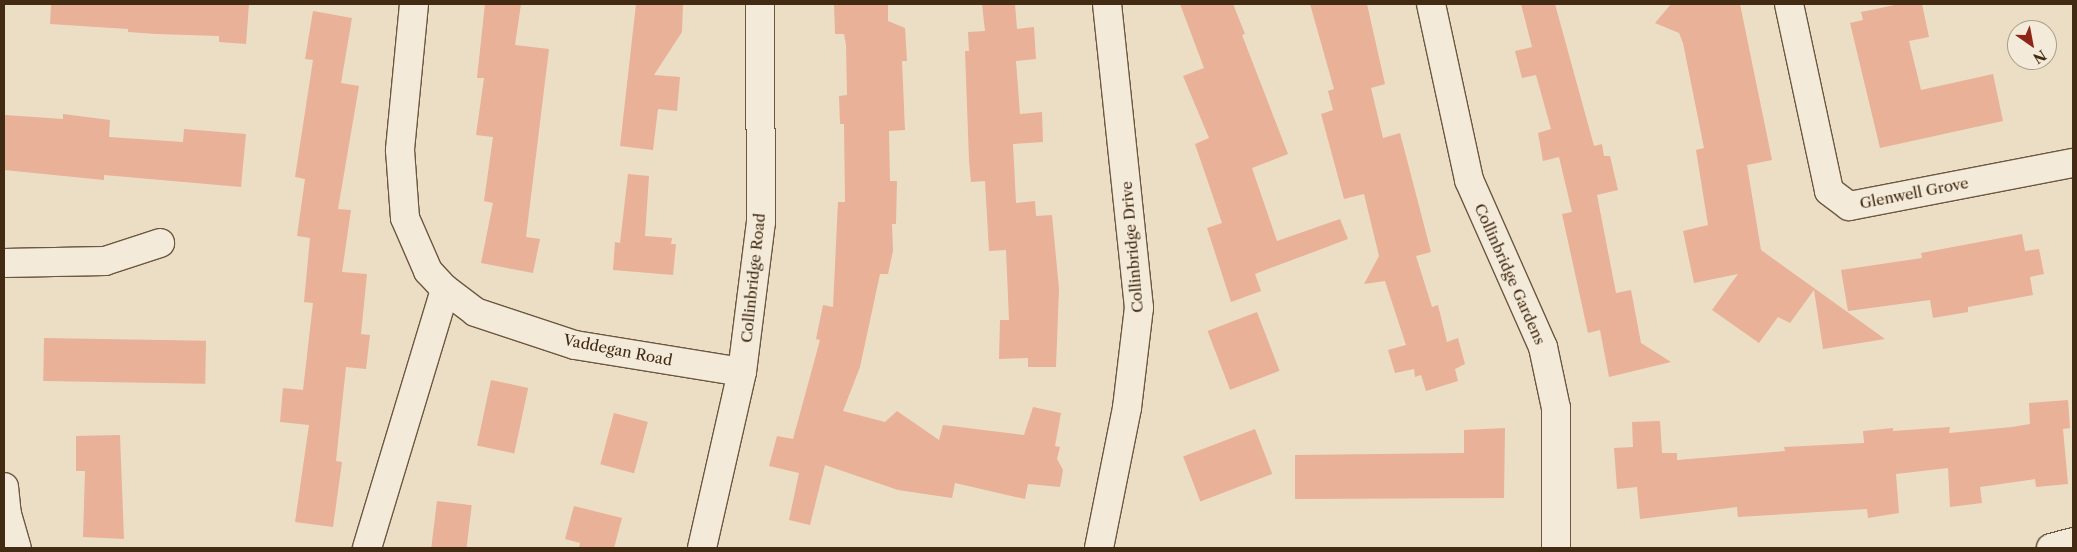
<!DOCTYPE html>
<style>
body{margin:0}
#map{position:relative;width:2077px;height:552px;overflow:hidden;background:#ecdec4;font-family:"Libre Caslon Text",serif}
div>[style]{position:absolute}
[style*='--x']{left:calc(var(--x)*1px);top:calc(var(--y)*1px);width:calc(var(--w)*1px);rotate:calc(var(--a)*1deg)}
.building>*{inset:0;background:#e8b198;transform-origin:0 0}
.roads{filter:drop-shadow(1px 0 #6c573f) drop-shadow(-1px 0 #6c573f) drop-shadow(0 1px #6c573f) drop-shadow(0 -1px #6c573f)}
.minor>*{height:28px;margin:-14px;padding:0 14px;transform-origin:14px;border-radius:14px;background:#f3ead9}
span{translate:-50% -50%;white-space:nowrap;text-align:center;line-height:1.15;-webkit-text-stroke:4.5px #f3ead9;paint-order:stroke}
.street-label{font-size:15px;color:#422a13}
.frame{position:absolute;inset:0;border:5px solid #422a13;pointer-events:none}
.north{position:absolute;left:2007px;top:20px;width:50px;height:50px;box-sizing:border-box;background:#f3ead9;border:1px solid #ac9d8a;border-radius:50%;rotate:147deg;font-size:14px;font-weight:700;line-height:20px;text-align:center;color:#422a13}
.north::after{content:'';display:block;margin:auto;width:18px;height:22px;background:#8f2418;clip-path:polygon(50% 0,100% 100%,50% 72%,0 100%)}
</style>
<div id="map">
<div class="building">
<i style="clip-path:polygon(51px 4px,249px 4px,246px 44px,219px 42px,219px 36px,156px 34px,128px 32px,128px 29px,50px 24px)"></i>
<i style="clip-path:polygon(485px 4px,521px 4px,515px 45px,549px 49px,526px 237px,540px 239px,533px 273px,481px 263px,493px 203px,484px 201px,493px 137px,476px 135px,484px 78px,477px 78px)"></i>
<i style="clip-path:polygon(636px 4px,683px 4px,682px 32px,654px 75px,680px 77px,677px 111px,658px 109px,653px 150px,620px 146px)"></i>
<i style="clip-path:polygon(834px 4px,888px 4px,888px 21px,905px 28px,907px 61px,902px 61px,905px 130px,889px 131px,890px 181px,897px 181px,896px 224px,892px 224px,893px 251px,888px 274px,880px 274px,860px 367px,843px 411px,885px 422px,897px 411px,939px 440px,943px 425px,1024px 435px,1033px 407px,1061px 413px,1055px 446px,1060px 447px,1057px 459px,1063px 470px,1060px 487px,1028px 484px,1025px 499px,955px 483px,952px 498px,898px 490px,825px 465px,810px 525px,789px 520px,799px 473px,769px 466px,777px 436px,793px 439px,820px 340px,816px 339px,823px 305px,833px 307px,838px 202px,845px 202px,844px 124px,840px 124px,839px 96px,847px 95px,846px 45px,844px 34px,835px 34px)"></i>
<i style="clip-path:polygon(982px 4px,1015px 4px,1017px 29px,1034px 27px,1036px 59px,1016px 61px,1020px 114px,1042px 112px,1043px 142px,1013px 144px,1016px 203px,1035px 201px,1036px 216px,1052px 215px,1059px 289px,1056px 367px,1028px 367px,1028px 358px,999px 359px,1000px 320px,1009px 320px,1006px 250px,989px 251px,985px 181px,971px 182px,969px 160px,965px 51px,969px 51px,968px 32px,985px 31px)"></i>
<i style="clip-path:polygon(1180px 4px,1233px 4px,1245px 34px,1242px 35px,1288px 154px,1252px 168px,1277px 241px,1340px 219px,1348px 239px,1255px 274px,1261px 291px,1231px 302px,1207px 228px,1222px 223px,1195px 144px,1209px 138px,1183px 76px,1204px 68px)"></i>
<i style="clip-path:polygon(1310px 4px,1367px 4px,1385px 84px,1371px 88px,1383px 138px,1400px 133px,1431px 252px,1416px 256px,1432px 307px,1438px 305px,1447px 342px,1458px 338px,1465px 364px,1455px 369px,1458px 381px,1426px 391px,1421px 375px,1415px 377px,1414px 369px,1395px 373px,1388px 350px,1406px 345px,1385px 281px,1364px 284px,1379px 256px,1364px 194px,1344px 199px,1321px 114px,1333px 110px,1328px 91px,1334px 89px)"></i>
<i style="clip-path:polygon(1521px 4px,1555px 4px,1594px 146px,1602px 144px,1604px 156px,1610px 156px,1618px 190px,1597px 195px,1616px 293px,1631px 290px,1641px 343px,1671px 362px,1609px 377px,1600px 330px,1588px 333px,1562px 214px,1572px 212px,1559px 157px,1543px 161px,1538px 133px,1551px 129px,1536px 75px,1522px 78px,1515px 51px,1532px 47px)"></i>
<i style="clip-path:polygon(1671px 4px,1740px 4px,1772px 160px,1747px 165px,1761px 250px,1885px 339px,1823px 349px,1814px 290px,1790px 323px,1778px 317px,1759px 343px,1712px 310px,1738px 274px,1694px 283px,1683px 231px,1708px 225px,1696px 150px,1704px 148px,1683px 43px,1679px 33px,1655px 23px)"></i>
<i style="clip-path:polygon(1900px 4px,1922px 4px,1929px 37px,1909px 41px,1921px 90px,1993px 74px,2003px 121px,1880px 148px,1850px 23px,1863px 20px,1861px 12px)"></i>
<i style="clip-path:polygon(313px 11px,352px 18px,341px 83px,359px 86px,338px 209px,351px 210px,342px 272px,367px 274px,361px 334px,370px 335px,366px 369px,346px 367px,336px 461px,342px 462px,333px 527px,295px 522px,309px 425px,280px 422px,283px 388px,303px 390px,313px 303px,304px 302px,310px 238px,297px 236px,305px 179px,295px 177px,313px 60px,305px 59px)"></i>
<i style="clip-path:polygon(63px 114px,110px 120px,109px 137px,183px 142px,184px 129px,246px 134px,241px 187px,104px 175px,104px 180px,4px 170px,5px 115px,63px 119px)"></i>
<i style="clip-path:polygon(628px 174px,649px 176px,645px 236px,672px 238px,671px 244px,676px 244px,673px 275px,613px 270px,615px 242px,620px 243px)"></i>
<i style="clip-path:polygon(2022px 234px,2025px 251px,2039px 249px,2044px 274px,2030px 277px,2033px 295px,1968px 307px,1968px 312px,1933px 318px,1930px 300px,1848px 311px,1841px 270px,1922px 258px,1921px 253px)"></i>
<i style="left:1257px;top:312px;width:63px;height:53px;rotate:69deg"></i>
<i style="left:44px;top:338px;width:162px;height:43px;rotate:1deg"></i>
<i style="left:491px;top:380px;width:38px;height:67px;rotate:12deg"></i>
<i style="clip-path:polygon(2068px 400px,2070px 428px,2063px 429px,2068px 484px,2036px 487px,2035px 479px,1980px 487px,1982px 503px,1950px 507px,1948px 468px,1896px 474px,1899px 513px,1868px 518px,1867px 509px,1738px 517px,1737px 507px,1640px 519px,1637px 487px,1617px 489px,1614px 448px,1633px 447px,1632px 422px,1660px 421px,1662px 453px,1677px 453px,1677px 460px,1785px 451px,1784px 447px,1864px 443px,1863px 431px,1893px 428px,1893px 431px,1950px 427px,1949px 433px,2012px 427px,2030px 424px,2029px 403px)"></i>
<i style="left:614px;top:413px;width:35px;height:53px;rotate:15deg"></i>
<i style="clip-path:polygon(1505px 428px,1504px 498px,1295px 499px,1295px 455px,1464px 453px,1464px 430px)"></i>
<i style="left:1255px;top:429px;width:48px;height:77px;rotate:69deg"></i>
<i style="clip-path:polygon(120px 435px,124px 539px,83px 537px,85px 471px,76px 471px,76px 436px)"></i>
<i style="left:437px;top:501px;width:35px;height:47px;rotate:7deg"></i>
<i style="clip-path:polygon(574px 506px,622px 518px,614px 548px,579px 548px,580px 543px,565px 539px)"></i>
</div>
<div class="roads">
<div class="minor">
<i style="--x:414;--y:4;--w:147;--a:95.5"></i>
<i style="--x:400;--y:150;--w:68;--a:85.8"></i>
<i style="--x:405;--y:218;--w:58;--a:66.5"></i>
<i style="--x:428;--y:271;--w:25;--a:47"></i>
<i style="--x:445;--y:289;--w:38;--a:37"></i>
<i style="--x:475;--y:312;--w:105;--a:18.3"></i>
<i style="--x:575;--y:345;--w:169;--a:9.2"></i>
<i style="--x:1431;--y:4;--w:180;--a:77.8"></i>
<i style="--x:1469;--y:180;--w:183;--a:66.1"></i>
<i style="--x:1543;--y:347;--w:62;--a:78"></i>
<i style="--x:1556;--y:408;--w:140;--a:90"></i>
<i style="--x:1789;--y:4;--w:191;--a:77.9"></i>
<i style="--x:1829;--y:191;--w:25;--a:37"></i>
<i style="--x:1849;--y:206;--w:228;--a:-10.9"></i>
<i style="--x:4;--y:263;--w:101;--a:-1.1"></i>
<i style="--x:105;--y:261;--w:58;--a:-18.1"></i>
<i style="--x:4;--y:487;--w:27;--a:84"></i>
<i style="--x:7;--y:514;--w:35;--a:74"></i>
<i style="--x:367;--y:548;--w:270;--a:-73.2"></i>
<i style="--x:702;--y:548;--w:180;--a:-77.2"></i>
<i style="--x:742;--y:372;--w:151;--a:-82.8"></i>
<i style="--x:761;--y:222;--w:218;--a:-90.3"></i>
<i style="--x:1099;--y:548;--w:143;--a:-78.7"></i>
<i style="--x:1127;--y:408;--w:101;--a:-83.2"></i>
<i style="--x:1139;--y:308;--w:306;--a:-96"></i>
<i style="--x:2051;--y:548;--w:23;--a:-15"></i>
</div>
</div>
<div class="street-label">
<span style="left:1914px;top:193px;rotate:-11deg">Glenwell Grove</span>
<span style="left:1132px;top:247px;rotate:-95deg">Collinbridge Drive</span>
<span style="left:1510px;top:274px;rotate:66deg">Collinbridge Gardens</span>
<span style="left:753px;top:278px;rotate:-84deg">Collinbridge Road</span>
<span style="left:618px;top:350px;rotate:11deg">Vaddegan Road</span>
</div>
<div class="frame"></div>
<div class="north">N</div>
</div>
